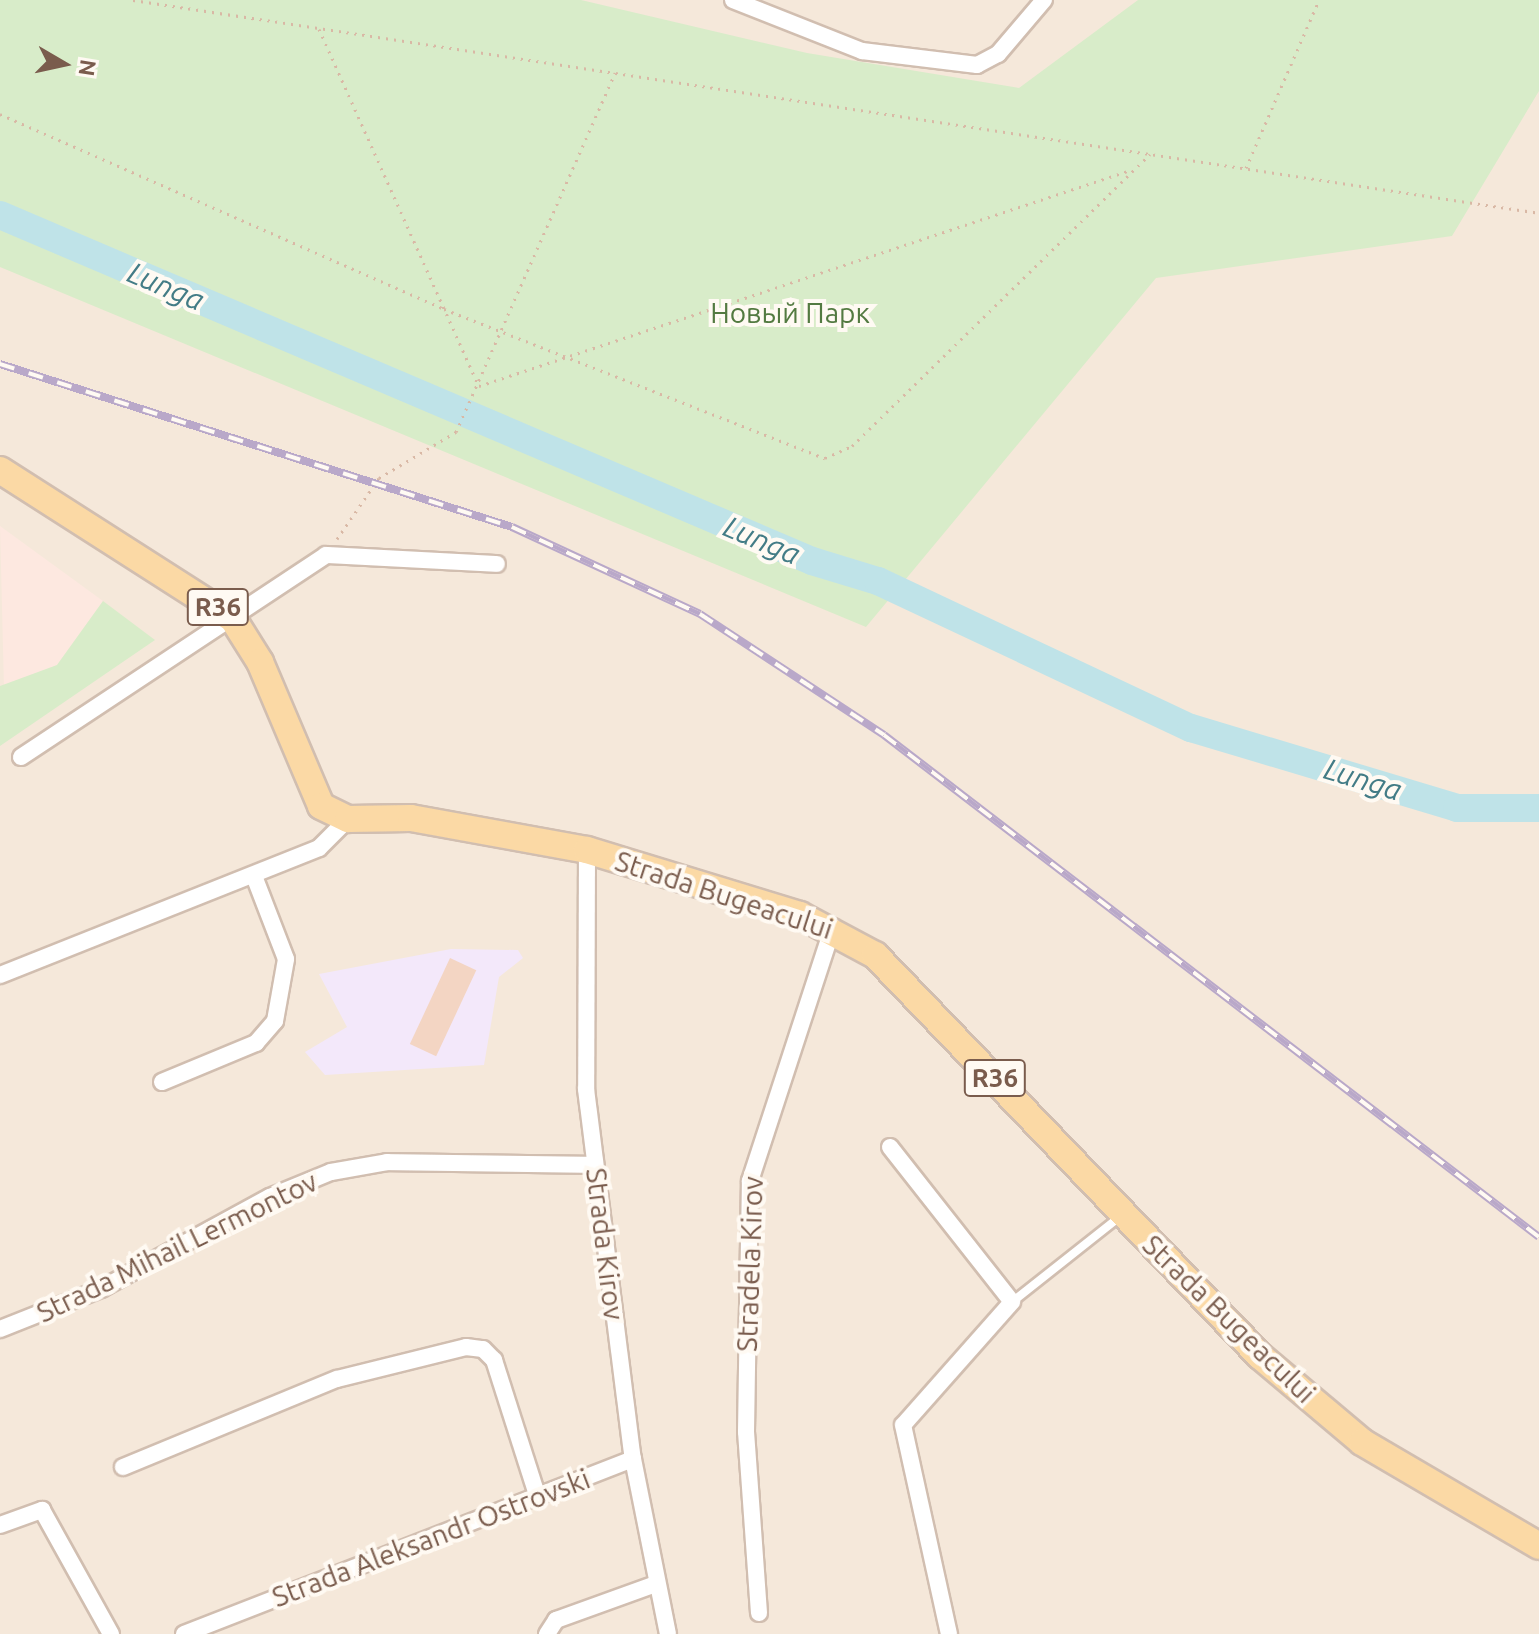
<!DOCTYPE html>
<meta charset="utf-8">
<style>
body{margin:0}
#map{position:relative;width:1539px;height:1634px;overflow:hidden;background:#fdf6ec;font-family:Ubuntu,sans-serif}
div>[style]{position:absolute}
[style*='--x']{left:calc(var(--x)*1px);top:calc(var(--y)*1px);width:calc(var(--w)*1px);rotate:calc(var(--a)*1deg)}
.residential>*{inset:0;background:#f5e8da;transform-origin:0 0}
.commercial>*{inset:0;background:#fde8e0}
.education>*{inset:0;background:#f3e8fa}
.green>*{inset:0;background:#d8ecc9}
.river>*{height:28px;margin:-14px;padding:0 14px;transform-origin:14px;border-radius:14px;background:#bfe3e8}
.building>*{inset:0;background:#f3d5c3;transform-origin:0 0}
.path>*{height:3px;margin-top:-1.5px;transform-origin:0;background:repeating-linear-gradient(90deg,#d9b8a5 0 2px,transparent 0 8px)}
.roads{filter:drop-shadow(2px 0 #d1beb0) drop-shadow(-2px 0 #d1beb0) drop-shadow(0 2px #d1beb0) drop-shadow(0 -2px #d1beb0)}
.lane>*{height:8px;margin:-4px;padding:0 4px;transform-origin:4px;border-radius:4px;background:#fff}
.street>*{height:16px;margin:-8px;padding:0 8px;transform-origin:8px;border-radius:8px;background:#fff}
.primary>*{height:26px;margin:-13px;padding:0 13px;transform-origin:13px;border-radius:13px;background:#fbd9a5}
.rail>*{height:8px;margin-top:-4px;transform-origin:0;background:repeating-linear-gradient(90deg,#fffaf3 0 15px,#b9a8c9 0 30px);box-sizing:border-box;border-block:2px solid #b9a8c9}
span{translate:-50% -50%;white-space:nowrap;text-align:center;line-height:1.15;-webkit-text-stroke:8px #fffaf3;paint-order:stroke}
.shield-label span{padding:2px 6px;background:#fffaf3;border:2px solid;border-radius:6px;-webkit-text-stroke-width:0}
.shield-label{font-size:26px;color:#7a5c4d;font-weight:700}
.park-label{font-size:28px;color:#537a41}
.street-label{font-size:28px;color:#7a5c4d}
.water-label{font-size:30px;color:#437c86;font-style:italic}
.north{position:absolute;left:24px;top:24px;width:80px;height:80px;-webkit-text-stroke:6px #fffaf3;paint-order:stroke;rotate:99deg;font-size:22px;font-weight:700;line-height:32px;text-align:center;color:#7a5c4d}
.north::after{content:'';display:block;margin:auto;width:28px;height:36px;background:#7a5c4d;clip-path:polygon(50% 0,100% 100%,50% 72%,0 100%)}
</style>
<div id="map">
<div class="residential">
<i style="left:0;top:0;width:1539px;height:1634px"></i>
</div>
<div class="commercial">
<i style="clip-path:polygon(0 526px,103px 601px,57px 665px,4px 690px)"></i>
</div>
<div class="education">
<i style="clip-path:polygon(451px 949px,518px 950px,523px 958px,499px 977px,484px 1065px,325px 1075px,305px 1052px,347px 1027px,319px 974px)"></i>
</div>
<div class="green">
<i style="clip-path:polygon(0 0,581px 0,807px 53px,1019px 88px,1138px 0,1539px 0,1539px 91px,1452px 236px,1156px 278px,866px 627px,0 267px)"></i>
<i style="clip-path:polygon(103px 601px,155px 640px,0 746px,0 686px,57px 665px)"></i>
</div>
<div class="river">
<i style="--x:0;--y:215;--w:883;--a:23.08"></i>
<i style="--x:812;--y:561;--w:69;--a:16.9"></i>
<i style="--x:878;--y:581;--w:346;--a:25.2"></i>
<i style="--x:1191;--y:728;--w:278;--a:16.7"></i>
<i style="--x:1457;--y:808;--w:82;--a:0"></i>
</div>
<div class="building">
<i style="left:450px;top:958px;width:29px;height:95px;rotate:25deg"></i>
</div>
<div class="path">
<i style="--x:133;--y:0;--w:1422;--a:8.61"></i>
<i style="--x:319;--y:29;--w:391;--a:65.9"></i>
<i style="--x:0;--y:114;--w:485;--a:23.7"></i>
<i style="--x:444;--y:309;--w:409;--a:21.4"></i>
<i style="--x:825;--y:458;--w:30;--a:-24"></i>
<i style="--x:852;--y:446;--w:417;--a:-44.4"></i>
<i style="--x:1246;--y:168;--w:183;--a:-66.5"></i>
<i style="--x:479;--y:386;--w:687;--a:-18.33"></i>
<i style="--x:337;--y:539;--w:74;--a:-55.5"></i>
<i style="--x:379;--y:478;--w:90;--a:-30.9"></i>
<i style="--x:456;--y:432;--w:393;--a:-66.1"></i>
</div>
<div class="roads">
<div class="lane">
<i style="--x:1012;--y:1302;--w:140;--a:-38.3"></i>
</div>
<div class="street">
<i style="--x:733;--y:0;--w:139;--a:21.6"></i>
<i style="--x:862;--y:51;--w:116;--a:6.9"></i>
<i style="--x:977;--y:65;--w:24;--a:-28"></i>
<i style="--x:998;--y:54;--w:71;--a:-49.6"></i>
<i style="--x:21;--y:757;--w:366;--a:-33.5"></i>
<i style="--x:326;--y:555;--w:171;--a:3"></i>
<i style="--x:587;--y:850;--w:239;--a:90.2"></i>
<i style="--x:586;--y:1089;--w:373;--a:82.8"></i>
<i style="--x:633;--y:1459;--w:178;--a:78.7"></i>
<i style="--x:0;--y:975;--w:343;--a:-21.7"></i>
<i style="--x:319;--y:848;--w:41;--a:-45"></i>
<i style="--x:162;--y:1082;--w:102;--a:-22.5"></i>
<i style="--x:256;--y:1043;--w:29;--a:-49"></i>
<i style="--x:275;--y:1021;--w:63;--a:-79.9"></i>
<i style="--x:286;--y:959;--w:89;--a:-111.1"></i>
<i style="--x:890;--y:1147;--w:197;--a:51.8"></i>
<i style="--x:1012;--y:1302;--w:164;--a:131.5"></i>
<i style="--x:903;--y:1425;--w:214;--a:77.6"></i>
<i style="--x:0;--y:1329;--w:109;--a:-21.6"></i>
<i style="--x:101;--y:1289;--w:192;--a:-28.6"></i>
<i style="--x:270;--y:1197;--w:66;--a:-22.3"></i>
<i style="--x:331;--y:1172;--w:57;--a:-10.1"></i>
<i style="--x:387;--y:1162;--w:207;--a:0.8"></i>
<i style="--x:123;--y:1467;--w:231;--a:-22.4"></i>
<i style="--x:337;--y:1379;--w:133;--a:-13.9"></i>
<i style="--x:466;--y:1347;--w:17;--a:7"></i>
<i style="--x:483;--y:1349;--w:16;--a:45"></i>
<i style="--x:494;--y:1360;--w:145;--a:72.3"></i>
<i style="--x:0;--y:1525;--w:45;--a:-19.7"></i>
<i style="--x:42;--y:1510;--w:142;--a:60.9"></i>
<i style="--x:759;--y:1613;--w:181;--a:-94.1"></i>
<i style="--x:746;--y:1432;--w:251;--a:-89.1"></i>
<i style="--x:750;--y:1181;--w:267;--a:-71.9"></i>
<i style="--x:184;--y:1634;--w:482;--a:-21.3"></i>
<i style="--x:547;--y:1634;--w:17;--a:-57"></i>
<i style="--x:556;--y:1620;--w:106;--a:-19.8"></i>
</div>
<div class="primary">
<i style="--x:0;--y:470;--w:277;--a:32.6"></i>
<i style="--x:233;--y:619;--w:51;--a:57.9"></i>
<i style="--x:260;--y:662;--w:156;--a:67"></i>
<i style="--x:321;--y:806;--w:30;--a:26"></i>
<i style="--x:348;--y:819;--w:63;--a:-0.9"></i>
<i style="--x:411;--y:818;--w:179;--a:10.3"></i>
<i style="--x:587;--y:850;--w:223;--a:17"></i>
<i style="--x:800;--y:915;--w:85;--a:28.1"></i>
<i style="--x:875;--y:955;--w:556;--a:46.17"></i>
<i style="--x:1260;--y:1356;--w:133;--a:40.1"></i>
<i style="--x:1362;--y:1442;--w:205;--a:30.4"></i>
</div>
</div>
<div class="rail">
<i style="--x:0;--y:364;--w:537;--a:17.66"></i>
<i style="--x:512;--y:527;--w:207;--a:24.8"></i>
<i style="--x:700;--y:614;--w:220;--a:33.3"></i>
<i style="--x:884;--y:735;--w:825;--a:37.47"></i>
</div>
<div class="shield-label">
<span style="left:218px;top:607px">R36</span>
<span style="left:995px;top:1078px">R36</span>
</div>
<div class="park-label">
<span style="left:790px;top:313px">Новый Парк</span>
</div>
<div class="street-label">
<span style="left:724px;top:895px;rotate:18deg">Strada Bugeacului</span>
<span style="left:605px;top:1244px;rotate:83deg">Strada Kirov</span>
<span style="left:177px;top:1247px;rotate:-26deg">Strada Mihail Lermontov</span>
<span style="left:750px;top:1264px;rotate:-88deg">Stradela Kirov</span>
<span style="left:1229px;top:1319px;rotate:44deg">Strada Bugeacului</span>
<span style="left:431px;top:1538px;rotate:-21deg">Strada Aleksandr Ostrovski</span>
</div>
<div class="water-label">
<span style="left:166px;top:286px;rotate:23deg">Lunga</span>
<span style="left:762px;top:540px;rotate:23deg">Lunga</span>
<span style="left:1363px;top:779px;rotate:17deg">Lunga</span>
</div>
<div class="north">N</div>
</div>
